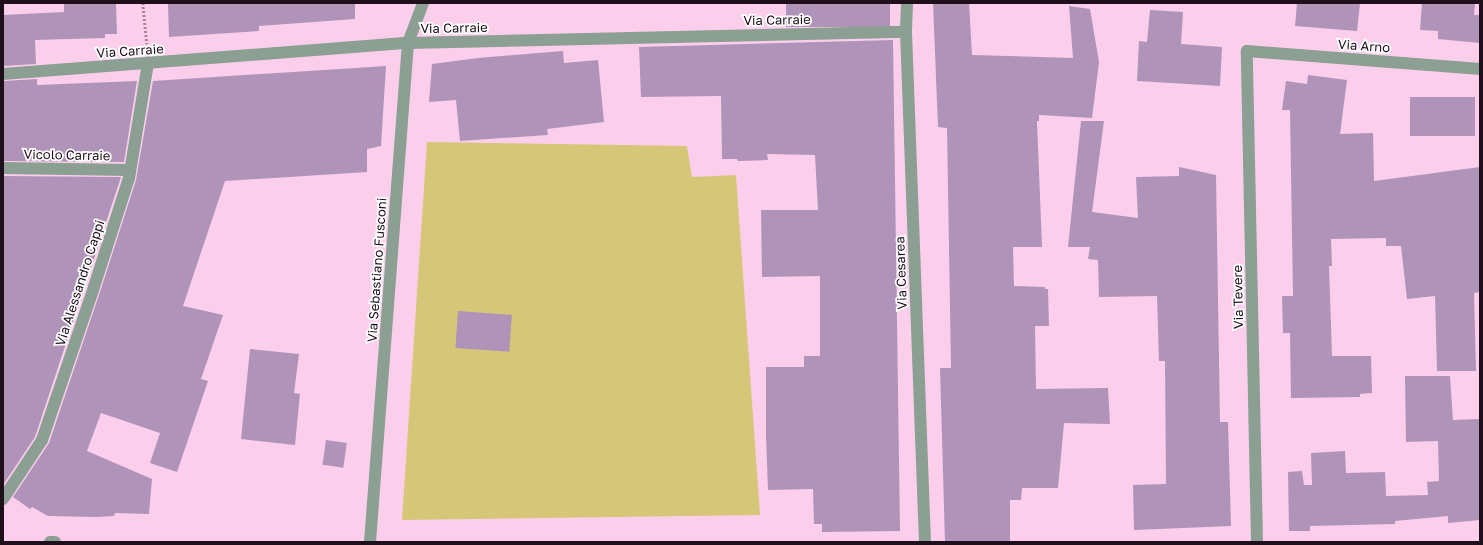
<!DOCTYPE html>
<style>
body{margin:0}
#map{position:relative;width:1483px;height:545px;overflow:hidden;background:#fbcfec;font-family:"Golos Text",sans-serif}
div>[style]{position:absolute}
[style*='--x']{left:calc(var(--x)*1px);top:calc(var(--y)*1px);width:calc(var(--w)*1px);rotate:calc(var(--a)*1deg)}
.green>*{inset:0;background:#d6c778}
.building>*{inset:0;background:#b093b8;transform-origin:0 0}
.path>*{height:2.5px;margin-top:-1.25px;transform-origin:0;background:repeating-linear-gradient(90deg,#a5849a 0 2px,transparent 0 4px)}
.minor>*{height:12px;margin:-6px;padding:0 6px;transform-origin:6px;border-radius:6px;background:#8b9f93}
span{translate:-50% -50%;white-space:nowrap;text-align:center;line-height:1.15;-webkit-text-stroke:3.5px #fff;paint-order:stroke}
.street-label{font-size:13px;color:#1e0f1a}
.frame{position:absolute;inset:0;border:4px solid #1e0f1a;pointer-events:none}
</style>
<div id="map">
<div class="green">
<i style="clip-path:polygon(427px 142px,687px 146px,692px 177px,736px 175px,760px 515px,402px 520px)"></i>
</div>
<div class="building">
<i style="clip-path:polygon(64px 3px,116px 3px,117px 34px,105px 34px,105px 38px,35px 40px,36px 64px,3px 66px,3px 15px,64px 12px)"></i>
<i style="clip-path:polygon(168px 3px,355px 3px,355px 19px,259px 26px,259px 31px,169px 37px)"></i>
<i style="left:786px;top:3px;width:104px;height:24px"></i>
<i style="clip-path:polygon(933px 3px,969px 3px,972px 55px,1073px 58px,1069px 6px,1090px 9px,1099px 62px,1092px 118px,1039px 115px,1039px 121px,1037px 121px,1042px 247px,1013px 247px,1014px 286px,1045px 287px,1045px 289px,1048px 289px,1049px 326px,1035px 326px,1036px 389px,1108px 388px,1110px 424px,1064px 423px,1058px 488px,1022px 488px,1021px 500px,1010px 500px,1010px 542px,945px 542px,940px 368px,951px 368px,947px 128px,938px 127px)"></i>
<i style="clip-path:polygon(1297px 3px,1360px 3px,1357px 31px,1295px 26px)"></i>
<i style="clip-path:polygon(1422px 3px,1475px 3px,1474px 15px,1480px 15px,1480px 43px,1438px 39px,1438px 31px,1420px 30px)"></i>
<i style="clip-path:polygon(1150px 10px,1183px 12px,1181px 44px,1222px 47px,1220px 86px,1137px 81px,1139px 41px,1147px 42px)"></i>
<i style="clip-path:polygon(893px 40px,900px 531px,822px 532px,822px 524px,814px 524px,813px 489px,768px 490px,766px 436px,766px 367px,804px 367px,804px 356px,820px 356px,820px 276px,762px 277px,761px 210px,818px 210px,815px 155px,767px 154px,768px 160px,738px 161px,737px 159px,722px 159px,721px 96px,641px 97px,639px 47px)"></i>
<i style="clip-path:polygon(563px 51px,564px 63px,598px 60px,604px 122px,547px 129px,548px 135px,460px 141px,456px 100px,429px 102px,432px 64px,478px 58px)"></i>
<i style="clip-path:polygon(386px 66px,381px 146px,367px 149px,367px 172px,225px 181px,183px 306px,223px 315px,201px 379px,208px 381px,177px 472px,150px 463px,160px 433px,101px 413px,87px 451px,152px 479px,149px 514px,115px 513px,114px 516px,97px 517px,48px 516px,32px 507px,30px 509px,13px 497px,49px 443px,101px 289px,136px 180px,153px 81px)"></i>
<i style="clip-path:polygon(1308px 75px,1347px 80px,1340px 134px,1373px 133px,1374px 181px,1480px 167px,1480px 292px,1474px 293px,1476px 371px,1437px 371px,1435px 296px,1407px 299px,1401px 246px,1386px 246px,1386px 238px,1331px 239px,1332px 266px,1329px 266px,1332px 356px,1371px 356px,1372px 393px,1360px 394px,1360px 397px,1291px 398px,1290px 333px,1283px 333px,1282px 296px,1293px 296px,1290px 110px,1282px 110px,1286px 81px,1307px 84px)"></i>
<i style="clip-path:polygon(37px 79px,37px 85px,137px 81px,124px 162px,3px 161px,3px 81px)"></i>
<i style="left:1410px;top:97px;width:65px;height:39px"></i>
<i style="clip-path:polygon(1081px 121px,1104px 121px,1092px 212px,1138px 218px,1136px 177px,1179px 176px,1179px 167px,1216px 175px,1220px 422px,1228px 422px,1231px 526px,1134px 530px,1133px 485px,1166px 484px,1165px 361px,1159px 361px,1157px 296px,1099px 297px,1098px 260px,1088px 259px,1090px 247px,1068px 247px)"></i>
<i style="clip-path:polygon(3px 176px,121px 177px,35px 437px,3px 485px)"></i>
<i style="left:458px;top:311px;width:54px;height:37px;rotate:4deg"></i>
<i style="clip-path:polygon(250px 349px,299px 354px,294px 393px,300px 394px,295px 445px,241px 439px)"></i>
<i style="clip-path:polygon(1405px 376px,1450px 376px,1453px 420px,1480px 419px,1480px 520px,1448px 523px,1448px 516px,1395px 521px,1395px 524px,1310px 526px,1310px 531px,1289px 531px,1288px 472px,1302px 471px,1304px 485px,1312px 485px,1311px 453px,1345px 451px,1346px 473px,1385px 472px,1386px 496px,1428px 495px,1427px 482px,1439px 481px,1438px 441px,1406px 442px)"></i>
<i style="left:326px;top:440px;width:21px;height:25px;rotate:8deg"></i>
</div>
<div class="path">
<i style="--x:143;--y:3;--w:41;--a:84.4"></i>
</div>
<div class="minor">
<i style="--x:907;--y:3;--w:29;--a:92"></i>
<i style="--x:906;--y:32;--w:510;--a:87.87"></i>
<i style="--x:3;--y:74;--w:406;--a:-4.4"></i>
<i style="--x:408;--y:43;--w:498;--a:-1.3"></i>
<i style="--x:3;--y:168;--w:127;--a:0.9"></i>
<i style="--x:3;--y:499;--w:71;--a:-56.5"></i>
<i style="--x:42;--y:440;--w:162;--a:-71.2"></i>
<i style="--x:94;--y:287;--w:114;--a:-72.2"></i>
<i style="--x:129;--y:178;--w:117;--a:-80.6"></i>
<i style="--x:50;--y:542;--w:5;--a:0"></i>
<i style="--x:370;--y:542;--w:500;--a:-85.65"></i>
<i style="--x:408;--y:43;--w:43;--a:-69.4"></i>
<i style="--x:1257;--y:542;--w:491;--a:-91.2"></i>
<i style="--x:1247;--y:51;--w:234;--a:4.4"></i>
</div>
<div class="street-label">
<span style="left:777px;top:20px;rotate:-1deg">Via Carraie</span>
<span style="left:454px;top:28px;rotate:-1deg">Via Carraie</span>
<span style="left:1364px;top:46px;rotate:4deg">Via Arno</span>
<span style="left:130px;top:51px;rotate:-4deg">Via Carraie</span>
<span style="left:67px;top:155px;rotate:1deg">Vicolo Carraie</span>
<span style="left:377px;top:270px;rotate:-86deg">Via Sebastiano Fusconi</span>
<span style="left:901px;top:273px;rotate:-92deg">Via Cesarea</span>
<span style="left:80px;top:283px;rotate:-72deg">Via Alessandro Cappi</span>
<span style="left:1238px;top:297px;rotate:-91deg">Via Tevere</span>
</div>
<div class="frame"></div>
</div>
